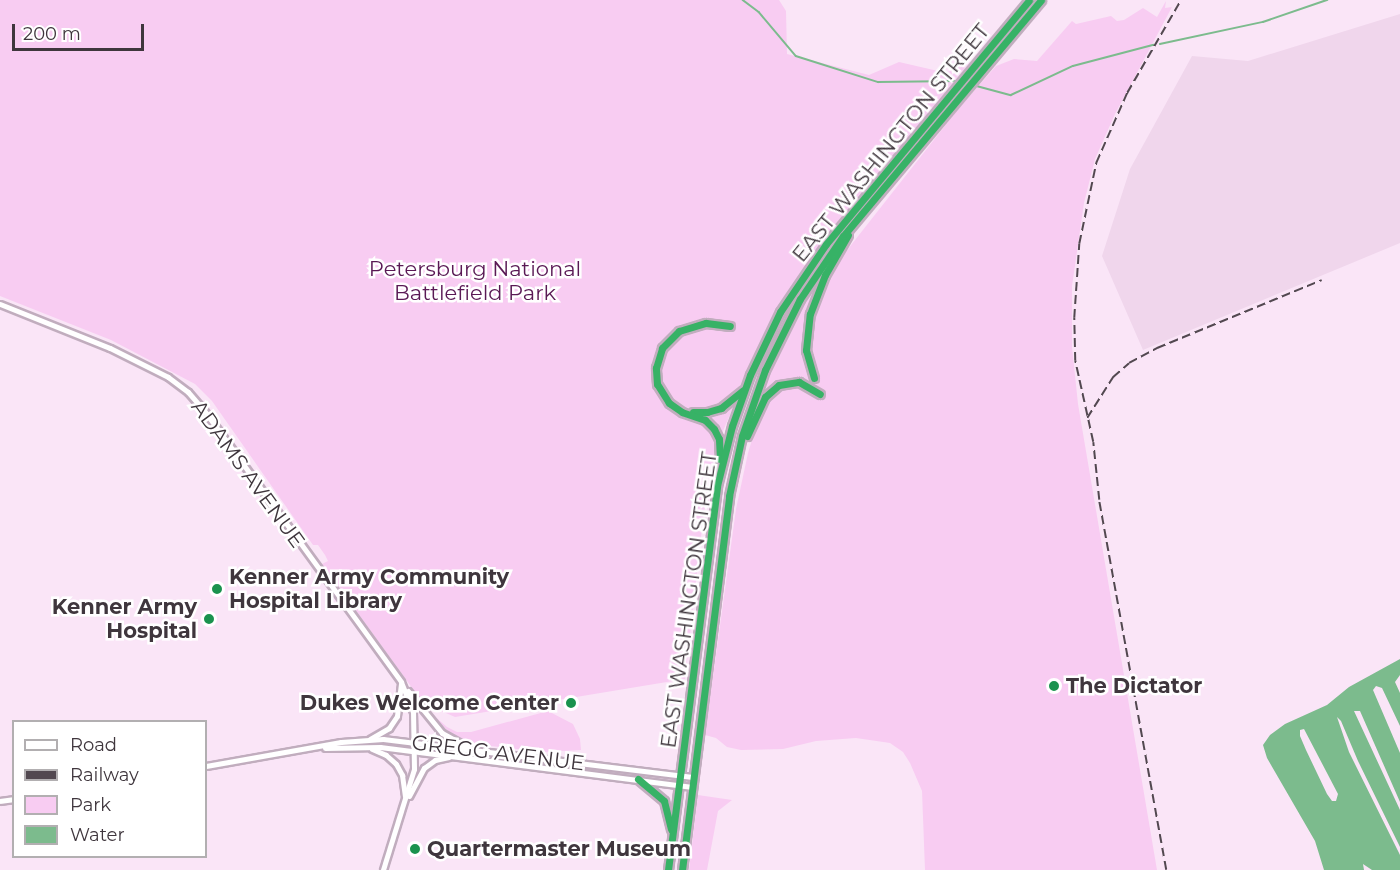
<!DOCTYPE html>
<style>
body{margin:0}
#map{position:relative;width:1400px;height:870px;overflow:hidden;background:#fae5f7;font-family:Montserrat,sans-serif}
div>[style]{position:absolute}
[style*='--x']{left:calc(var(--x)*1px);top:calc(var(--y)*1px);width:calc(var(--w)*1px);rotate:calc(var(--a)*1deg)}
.built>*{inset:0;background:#f0d6ec}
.green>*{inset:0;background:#f8ccf2}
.water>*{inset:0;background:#7cbb8d}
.stream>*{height:1.5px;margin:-0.75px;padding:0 0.75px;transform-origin:0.75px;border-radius:0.75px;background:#7cbb8d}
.roads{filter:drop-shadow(2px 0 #c1adbe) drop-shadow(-2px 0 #c1adbe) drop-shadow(0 2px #c1adbe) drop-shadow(0 -2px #c1adbe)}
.secondary>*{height:5px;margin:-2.5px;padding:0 2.5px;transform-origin:2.5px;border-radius:2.5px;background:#fff}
.highway>*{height:7px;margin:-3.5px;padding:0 3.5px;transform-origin:3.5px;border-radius:3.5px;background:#37b266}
.rail>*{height:1.5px;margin-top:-0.75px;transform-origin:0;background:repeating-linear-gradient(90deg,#524850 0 9px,transparent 0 13.5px)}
.dots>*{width:16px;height:16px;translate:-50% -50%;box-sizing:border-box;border:3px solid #fff;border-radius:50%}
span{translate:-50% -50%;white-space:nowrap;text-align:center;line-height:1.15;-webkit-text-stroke:5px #fff;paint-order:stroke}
.street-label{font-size:21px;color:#3f363d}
.park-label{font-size:21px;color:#5a1955}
.poi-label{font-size:21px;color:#3f363d;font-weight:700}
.left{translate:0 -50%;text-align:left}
.right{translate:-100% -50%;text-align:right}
.legend{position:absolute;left:12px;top:720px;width:195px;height:138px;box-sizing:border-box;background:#fff;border:2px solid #b2afb1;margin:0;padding:8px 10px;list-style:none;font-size:18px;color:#3f363d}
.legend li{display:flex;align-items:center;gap:12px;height:30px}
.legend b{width:30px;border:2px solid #b2afb1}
.scale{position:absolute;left:12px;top:24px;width:132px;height:27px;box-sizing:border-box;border:3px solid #3f363d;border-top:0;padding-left:8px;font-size:18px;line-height:21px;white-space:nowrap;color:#3f363d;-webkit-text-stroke:4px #fff;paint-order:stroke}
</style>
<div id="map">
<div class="built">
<i style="clip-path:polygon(1400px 14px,1400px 243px,1143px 350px,1102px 256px,1130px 169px,1192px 56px,1248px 61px)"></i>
</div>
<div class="green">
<i style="clip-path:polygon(0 0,779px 0,786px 11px,787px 54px,869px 75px,899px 62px,938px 71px,948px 70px,957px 58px,962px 56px,970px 62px,810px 258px,765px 332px,718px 443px,711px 471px,703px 520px,685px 679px,455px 717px,423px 703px,322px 564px,328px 561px,325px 555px,318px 545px,313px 545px,212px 401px,195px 384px,111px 340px,0 296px)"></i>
<i style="clip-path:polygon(1166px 1px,1165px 8px,1172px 7px,1115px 114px,1095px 159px,1084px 203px,1072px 286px,1072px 347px,1078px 404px,1157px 870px,925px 870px,922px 791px,910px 763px,903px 752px,890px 743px,856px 738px,816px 741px,783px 749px,741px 750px,727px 747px,716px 738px,705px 735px,736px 509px,748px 453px,766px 392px,763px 393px,762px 390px,785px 338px,822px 271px,833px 268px,959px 108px,996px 66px,1014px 59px,1037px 61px,1072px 21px,1076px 24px,1111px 16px,1117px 21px,1124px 20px,1143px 8px,1157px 17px)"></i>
<i style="clip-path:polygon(548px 711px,573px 724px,580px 739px,581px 750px,542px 752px,466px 743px,451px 735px,432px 714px,447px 727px,457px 732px,471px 732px)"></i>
<i style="clip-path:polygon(698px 795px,732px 800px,718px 811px,707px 870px,689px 870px)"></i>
</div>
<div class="water">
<i style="clip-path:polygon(evenodd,1400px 659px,1400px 675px,1395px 682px,1400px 693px,1400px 726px,1382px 688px,1376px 686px,1373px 690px,1400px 753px,1400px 802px,1360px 711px,1354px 711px,1400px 810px,1400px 847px,1358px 761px,1341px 721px,1337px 717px,1349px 752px,1400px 855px,1400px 870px,1372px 870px,1363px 864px,1364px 870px,1324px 870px,1315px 841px,1267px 758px,1263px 745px,1270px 735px,1285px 724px,1327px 705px,1349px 687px,1400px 659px,1304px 729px,1338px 794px,1336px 801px,1332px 801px,1327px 794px,1306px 750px,1300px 736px,1300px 730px,1304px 729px)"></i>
</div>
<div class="stream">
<i style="--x:743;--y:0;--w:20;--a:37"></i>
<i style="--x:759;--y:12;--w:57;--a:49.9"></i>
<i style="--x:796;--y:56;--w:86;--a:17.6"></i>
<i style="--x:878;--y:82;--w:79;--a:-0.7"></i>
<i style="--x:1160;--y:44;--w:105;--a:-12.1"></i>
<i style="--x:1263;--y:22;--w:68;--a:-19"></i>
<i style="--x:973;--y:85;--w:39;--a:15"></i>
<i style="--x:1011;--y:95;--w:68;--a:-25.1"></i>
<i style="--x:1073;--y:66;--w:83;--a:-14.7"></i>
</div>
<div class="roads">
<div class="secondary">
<i style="--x:0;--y:304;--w:118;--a:21.8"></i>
<i style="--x:110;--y:348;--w:65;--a:26.6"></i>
<i style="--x:168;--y:377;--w:25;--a:37"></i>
<i style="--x:188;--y:392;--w:23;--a:49"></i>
<i style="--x:203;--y:409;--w:337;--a:54"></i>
<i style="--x:401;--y:682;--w:31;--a:68"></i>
<i style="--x:413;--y:711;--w:58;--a:89"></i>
<i style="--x:414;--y:769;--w:106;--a:107.1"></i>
<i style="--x:408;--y:691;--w:54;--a:51"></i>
<i style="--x:442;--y:733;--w:29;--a:29"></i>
<i style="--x:370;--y:739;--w:22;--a:-30"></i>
<i style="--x:389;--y:728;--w:14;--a:-56"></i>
<i style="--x:397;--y:716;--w:32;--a:-83"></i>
<i style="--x:325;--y:748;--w:55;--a:-1"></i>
<i style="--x:380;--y:747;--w:315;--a:7.3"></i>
<i style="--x:372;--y:749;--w:15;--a:23"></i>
<i style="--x:386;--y:755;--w:13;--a:42"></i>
<i style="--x:396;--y:764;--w:13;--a:61"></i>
<i style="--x:402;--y:775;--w:21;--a:82"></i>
<i style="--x:206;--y:766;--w:137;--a:-10.1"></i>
<i style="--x:341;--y:742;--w:42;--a:-4.1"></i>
<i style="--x:383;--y:739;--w:312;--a:7"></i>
<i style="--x:409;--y:796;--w:32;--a:-62"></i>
<i style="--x:424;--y:768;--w:14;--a:-36"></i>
<i style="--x:435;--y:760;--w:14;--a:-12"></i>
<i style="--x:0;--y:801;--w:14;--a:-8"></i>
</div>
<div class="highway">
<i style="--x:814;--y:378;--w:29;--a:-106"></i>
<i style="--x:806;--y:350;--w:36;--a:-84"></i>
<i style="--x:810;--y:314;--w:42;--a:-69"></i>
<i style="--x:825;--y:275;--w:46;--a:-60.1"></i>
<i style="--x:693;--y:412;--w:14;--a:0"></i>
<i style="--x:707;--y:412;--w:15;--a:-16"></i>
<i style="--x:721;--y:408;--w:28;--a:-39"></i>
<i style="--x:747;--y:436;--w:43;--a:-65.2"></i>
<i style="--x:765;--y:397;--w:18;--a:-41"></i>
<i style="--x:779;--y:385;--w:20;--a:-9"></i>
<i style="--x:799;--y:382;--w:24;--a:30"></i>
<i style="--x:720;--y:459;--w:20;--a:-93"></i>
<i style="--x:719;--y:439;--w:11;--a:-117"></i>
<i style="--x:714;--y:429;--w:13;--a:-135"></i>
<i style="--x:705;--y:420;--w:24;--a:-161"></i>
<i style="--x:682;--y:412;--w:16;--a:-145"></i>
<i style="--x:669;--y:403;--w:22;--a:-122"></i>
<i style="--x:657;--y:384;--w:16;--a:-94"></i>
<i style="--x:656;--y:368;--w:21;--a:-73"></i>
<i style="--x:662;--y:348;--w:24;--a:-45"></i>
<i style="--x:679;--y:331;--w:28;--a:-17"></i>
<i style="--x:706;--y:323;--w:24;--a:7"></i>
<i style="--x:638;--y:779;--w:34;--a:40"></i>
<i style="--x:664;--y:801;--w:29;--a:76"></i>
<i style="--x:668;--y:870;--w:387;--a:-82.7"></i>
<i style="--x:717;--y:486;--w:62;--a:-76"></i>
<i style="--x:732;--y:426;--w:54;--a:-70.6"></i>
<i style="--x:750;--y:375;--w:70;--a:-64.5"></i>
<i style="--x:780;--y:312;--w:82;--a:-55.9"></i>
<i style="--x:826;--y:244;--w:317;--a:-50.2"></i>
<i style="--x:682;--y:870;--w:377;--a:-82.8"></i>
<i style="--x:729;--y:496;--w:61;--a:-77.8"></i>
<i style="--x:742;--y:436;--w:70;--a:-70.8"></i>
<i style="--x:765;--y:370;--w:79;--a:-63.8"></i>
<i style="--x:800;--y:299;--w:76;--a:-55.7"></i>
<i style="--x:843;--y:236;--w:308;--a:-50"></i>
</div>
</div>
<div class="rail">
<i style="--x:1087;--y:418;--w:49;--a:-57.6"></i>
<i style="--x:1113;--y:377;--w:21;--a:-41"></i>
<i style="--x:1129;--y:363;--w:32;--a:-28"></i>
<i style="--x:1157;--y:348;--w:178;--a:-22.4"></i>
<i style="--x:1166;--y:870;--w:376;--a:-100.3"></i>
<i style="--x:1099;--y:500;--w:58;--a:-95.9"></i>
<i style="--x:1093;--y:442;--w:83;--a:-102.5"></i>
<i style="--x:1075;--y:361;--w:43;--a:-91.3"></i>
<i style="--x:1074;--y:318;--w:74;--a:-86.1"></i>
<i style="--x:1079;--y:244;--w:83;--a:-78.1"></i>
<i style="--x:1096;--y:163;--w:77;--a:-66.1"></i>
<i style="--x:1127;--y:93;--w:108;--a:-59.9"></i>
</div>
<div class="dots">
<i style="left:217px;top:589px;background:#1a924e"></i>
<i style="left:209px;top:619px;background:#1a924e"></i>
<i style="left:1054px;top:686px;background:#1a924e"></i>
<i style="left:571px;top:703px;background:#1a924e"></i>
<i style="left:415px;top:849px;background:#1a924e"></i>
</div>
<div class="street-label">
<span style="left:891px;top:143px;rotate:-51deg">EAST WASHINGTON STREET</span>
<span style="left:248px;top:474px;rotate:54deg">ADAMS AVENUE</span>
<span style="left:689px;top:600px;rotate:-82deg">EAST WASHINGTON STREET</span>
<span style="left:498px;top:753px;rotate:7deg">GREGG AVENUE</span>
</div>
<div class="park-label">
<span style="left:475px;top:281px">Petersburg National<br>Battlefield Park</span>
</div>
<div class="poi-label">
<span class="left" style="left:229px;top:589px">Kenner Army Community<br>Hospital Library</span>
<span class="right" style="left:197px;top:619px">Kenner Army<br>Hospital</span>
<span class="left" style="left:1066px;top:686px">The Dictator</span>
<span class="right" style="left:559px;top:703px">Dukes Welcome Center</span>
<span class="left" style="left:427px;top:849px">Quartermaster Museum</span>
</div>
<ul class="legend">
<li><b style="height:8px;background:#fff"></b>Road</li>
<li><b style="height:8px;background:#524850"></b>Railway</li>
<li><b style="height:16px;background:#f8ccf2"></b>Park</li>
<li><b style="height:16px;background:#7cbb8d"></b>Water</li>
</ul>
<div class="scale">200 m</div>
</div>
